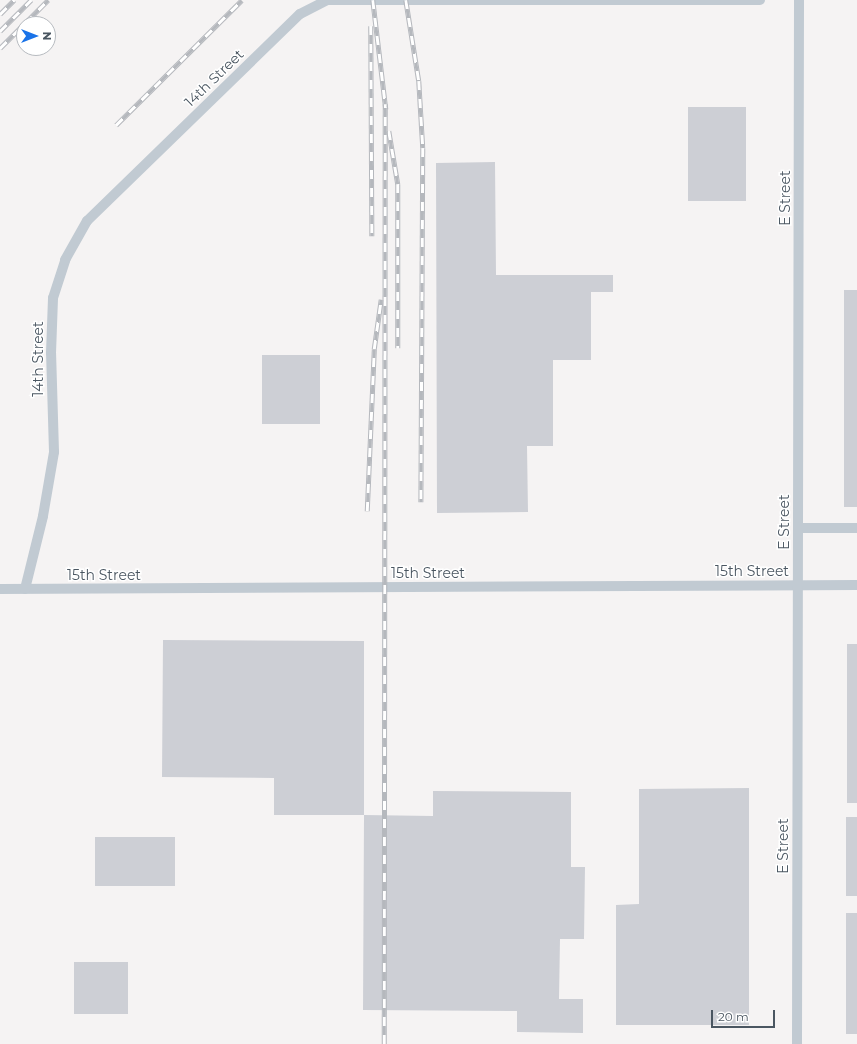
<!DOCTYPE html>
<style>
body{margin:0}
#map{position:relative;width:857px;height:1044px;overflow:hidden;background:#f5f3f3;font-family:Montserrat,sans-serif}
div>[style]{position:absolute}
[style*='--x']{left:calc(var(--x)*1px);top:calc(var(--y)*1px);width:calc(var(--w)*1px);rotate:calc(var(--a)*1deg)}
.building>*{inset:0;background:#cdcfd5;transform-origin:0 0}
.service>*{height:10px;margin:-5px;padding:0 5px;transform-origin:5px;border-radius:5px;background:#c1cad2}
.rail>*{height:4.5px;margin-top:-2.25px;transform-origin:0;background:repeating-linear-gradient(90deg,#fff 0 9px,#b5b8bd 0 18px);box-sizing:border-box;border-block:1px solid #b5b8bd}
span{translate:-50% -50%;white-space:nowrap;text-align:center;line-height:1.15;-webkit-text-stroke:3px #fff;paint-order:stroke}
.street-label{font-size:14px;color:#4a5661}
.north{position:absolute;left:16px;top:16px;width:40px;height:40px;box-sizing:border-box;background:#fff;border:1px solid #b7bbc0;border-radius:50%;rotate:90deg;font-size:11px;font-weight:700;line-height:16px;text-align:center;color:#4a5661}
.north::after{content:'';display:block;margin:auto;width:14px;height:18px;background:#1a73e8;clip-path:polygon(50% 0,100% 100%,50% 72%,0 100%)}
.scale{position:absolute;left:711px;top:1010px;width:64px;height:18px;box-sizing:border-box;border:2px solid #4a5661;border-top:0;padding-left:5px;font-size:12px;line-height:14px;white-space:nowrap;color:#4a5661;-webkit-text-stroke:3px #fff;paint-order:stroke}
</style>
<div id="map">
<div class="building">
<i style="left:688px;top:107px;width:58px;height:94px"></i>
<i style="clip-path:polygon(495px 162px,496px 275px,613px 275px,613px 292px,591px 292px,591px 360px,553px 360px,553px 446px,527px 446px,528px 512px,437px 513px,436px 163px)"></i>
<i style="left:844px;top:290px;width:13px;height:217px"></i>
<i style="left:262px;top:355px;width:58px;height:69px"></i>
<i style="clip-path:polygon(163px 640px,364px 641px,364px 815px,433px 816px,433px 791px,571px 792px,571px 867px,585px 867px,584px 939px,560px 939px,559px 999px,583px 999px,583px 1033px,517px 1032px,517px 1011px,363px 1010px,364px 815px,274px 815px,274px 778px,162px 777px)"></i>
<i style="left:847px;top:644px;width:10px;height:159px"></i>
<i style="clip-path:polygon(749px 788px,749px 1025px,616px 1025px,616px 905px,639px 904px,639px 789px)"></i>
<i style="left:846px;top:817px;width:11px;height:79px"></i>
<i style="left:95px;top:837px;width:80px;height:49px"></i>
<i style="left:857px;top:913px;width:121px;height:11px;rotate:90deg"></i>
<i style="left:74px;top:962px;width:54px;height:52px"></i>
</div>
<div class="service">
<i style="--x:798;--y:528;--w:59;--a:0"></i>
<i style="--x:0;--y:589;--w:857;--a:-0.27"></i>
<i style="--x:25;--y:589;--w:75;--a:-76.1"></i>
<i style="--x:43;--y:516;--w:65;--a:-80.2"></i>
<i style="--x:54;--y:452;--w:99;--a:-91.7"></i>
<i style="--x:51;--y:353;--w:55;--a:-87.9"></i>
<i style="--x:53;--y:298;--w:40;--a:-72"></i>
<i style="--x:65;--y:260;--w:45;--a:-60.6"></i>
<i style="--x:87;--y:221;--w:297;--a:-44.2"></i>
<i style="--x:300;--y:14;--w:30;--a:-27"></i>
<i style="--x:327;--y:0;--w:433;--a:0"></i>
<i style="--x:797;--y:1044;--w:1044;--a:-89.89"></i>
</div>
<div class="rail">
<i style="--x:373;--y:0;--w:110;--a:83.2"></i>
<i style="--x:406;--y:0;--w:82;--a:80.9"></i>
<i style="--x:419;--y:81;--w:67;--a:86.6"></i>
<i style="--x:423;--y:148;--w:354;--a:90.3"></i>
<i style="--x:0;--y:14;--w:20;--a:-45"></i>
<i style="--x:371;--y:26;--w:210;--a:89.7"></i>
<i style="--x:0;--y:31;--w:44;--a:-45"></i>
<i style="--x:0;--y:48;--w:68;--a:-45"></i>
<i style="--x:116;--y:125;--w:177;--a:-44.8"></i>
<i style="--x:389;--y:131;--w:54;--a:80.4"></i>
<i style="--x:398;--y:184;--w:164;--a:90"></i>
<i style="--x:367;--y:511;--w:162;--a:-87.5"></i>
<i style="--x:374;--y:349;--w:50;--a:-82"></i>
<i style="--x:384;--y:1044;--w:940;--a:-89.94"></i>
</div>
<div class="street-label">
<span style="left:214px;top:78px;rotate:-44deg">14th Street</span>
<span style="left:785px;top:198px;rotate:-90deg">E Street</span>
<span style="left:38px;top:359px;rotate:-90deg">14th Street</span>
<span style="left:784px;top:522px;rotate:-90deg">E Street</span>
<span style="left:752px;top:571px">15th Street</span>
<span style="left:428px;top:573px">15th Street</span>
<span style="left:104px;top:575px">15th Street</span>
<span style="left:783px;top:846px;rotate:-90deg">E Street</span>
</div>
<div class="north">N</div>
<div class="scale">20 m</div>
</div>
